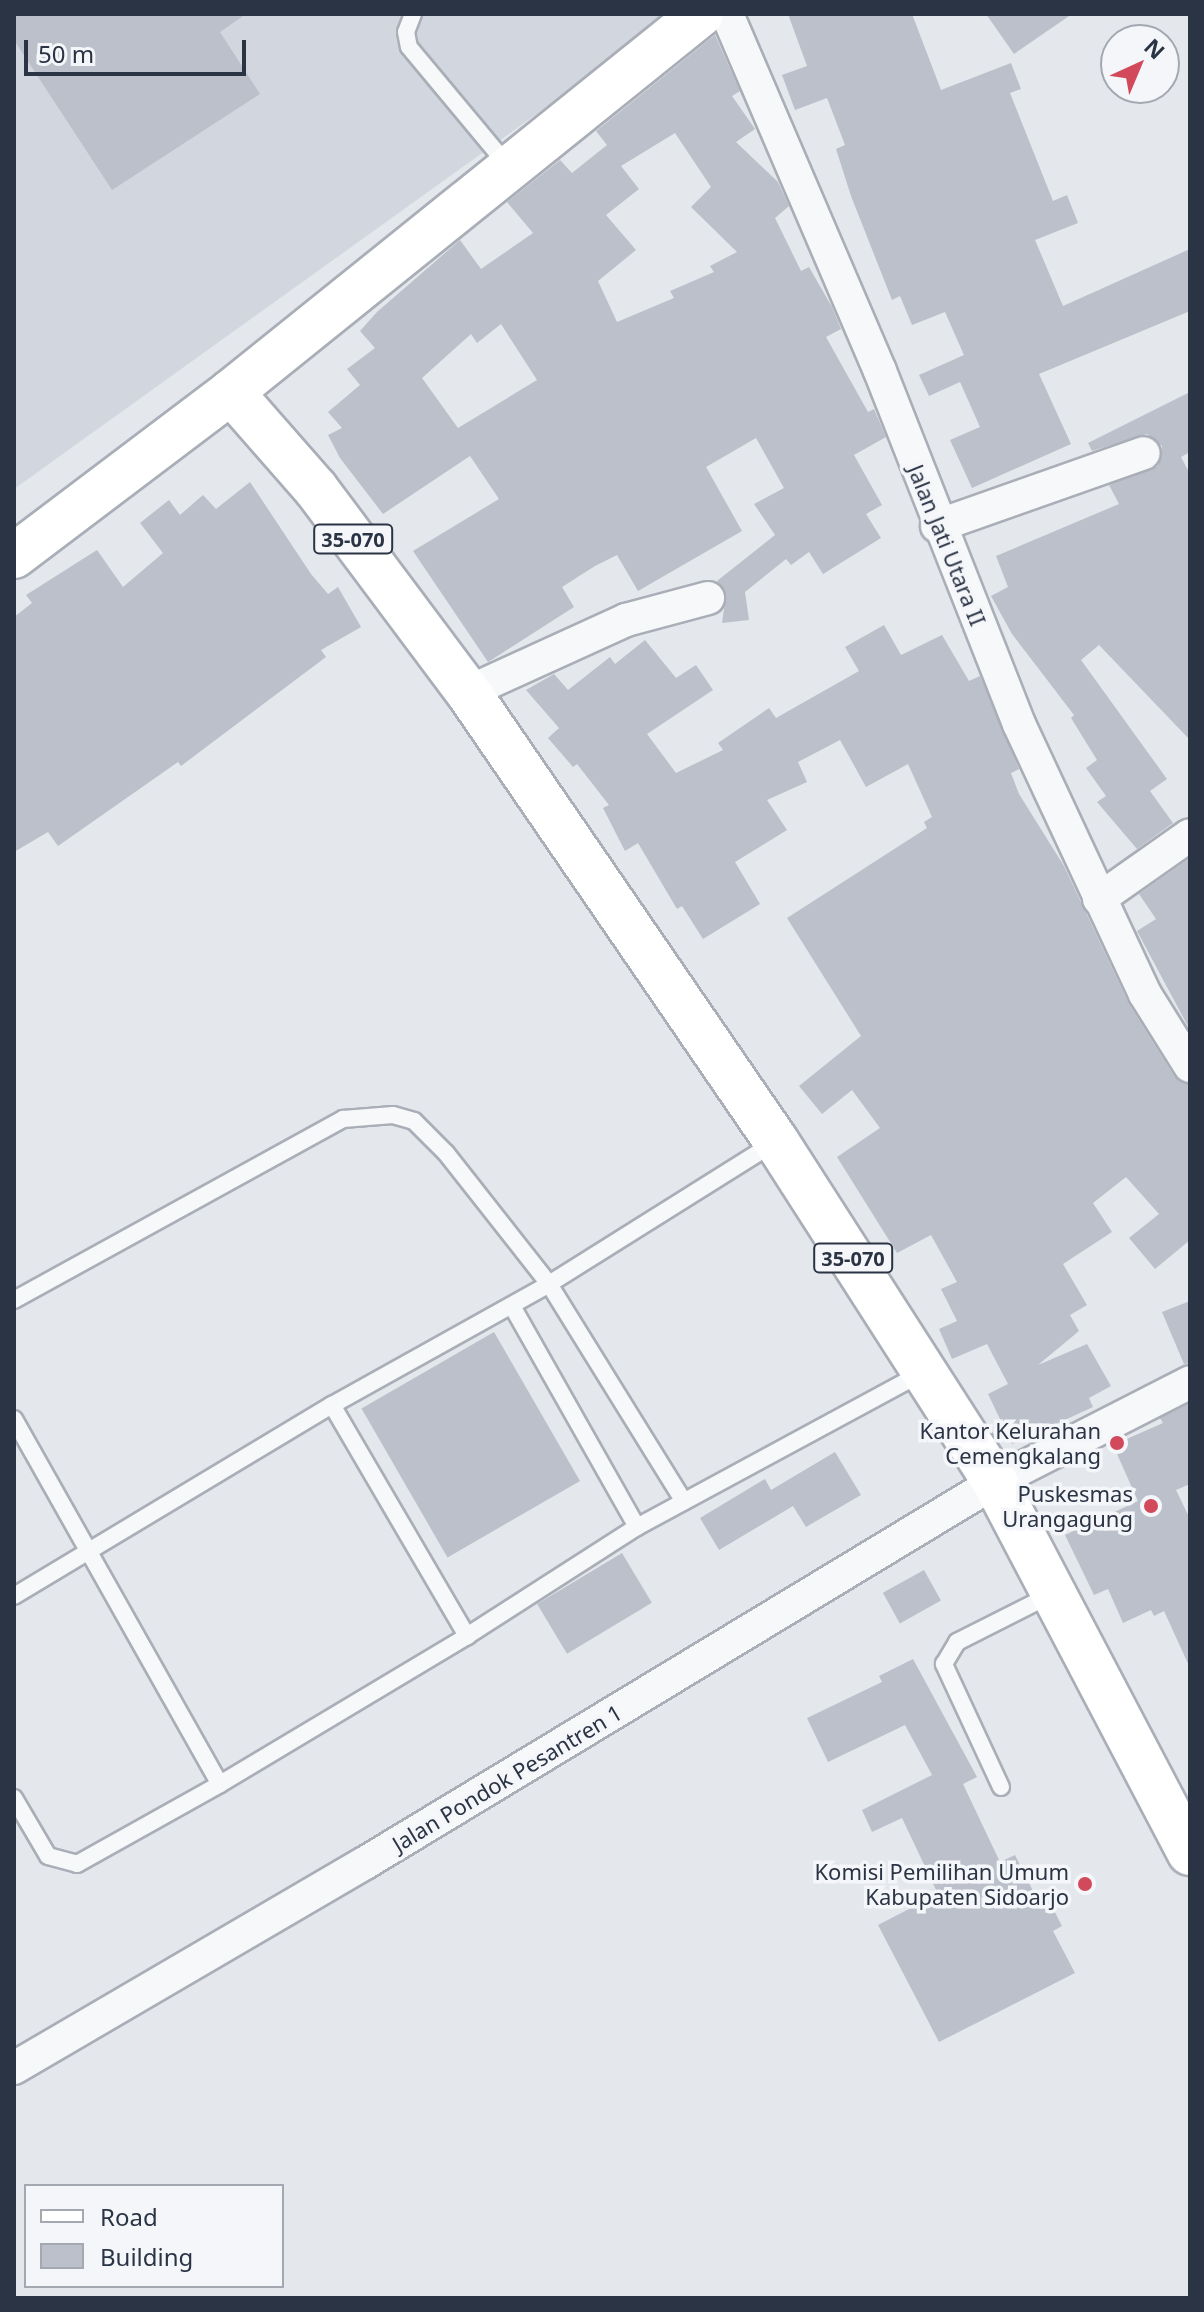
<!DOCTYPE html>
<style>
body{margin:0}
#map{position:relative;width:1204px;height:2312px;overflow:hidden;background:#e4e7ec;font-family:"Noto Sans",sans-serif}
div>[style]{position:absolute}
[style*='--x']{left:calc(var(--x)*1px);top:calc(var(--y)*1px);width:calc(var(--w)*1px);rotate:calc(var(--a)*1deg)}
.built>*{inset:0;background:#d2d6de}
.building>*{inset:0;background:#bbc0ca;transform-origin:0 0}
.roads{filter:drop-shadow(2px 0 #a9aeb7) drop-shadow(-2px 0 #a9aeb7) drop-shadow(0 2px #a9aeb7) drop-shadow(0 -2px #a9aeb7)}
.service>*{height:16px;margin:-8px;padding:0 8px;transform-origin:8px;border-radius:8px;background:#f7f8fa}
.minor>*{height:32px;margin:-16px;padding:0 16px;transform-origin:16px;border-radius:16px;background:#f7f8fa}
.secondary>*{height:44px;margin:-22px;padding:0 22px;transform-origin:22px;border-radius:22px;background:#fff}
.primary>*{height:44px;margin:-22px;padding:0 22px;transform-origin:22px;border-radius:22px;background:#fff}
.dots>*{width:22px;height:22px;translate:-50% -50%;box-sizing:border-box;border:4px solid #f4f6f9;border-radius:50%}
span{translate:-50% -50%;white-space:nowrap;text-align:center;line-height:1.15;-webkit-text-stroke:7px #f4f6f9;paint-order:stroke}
.shield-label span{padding:2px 6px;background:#f4f6f9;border:2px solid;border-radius:6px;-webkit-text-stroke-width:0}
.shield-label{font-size:20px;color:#2b3445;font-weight:700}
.street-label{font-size:22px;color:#2b3445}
.poi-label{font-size:22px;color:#2b3445}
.right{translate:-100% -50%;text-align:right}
.frame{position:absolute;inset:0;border:16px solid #2b3445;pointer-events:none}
.legend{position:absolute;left:24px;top:2184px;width:260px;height:104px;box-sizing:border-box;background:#f4f6f9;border:2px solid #a4a8b1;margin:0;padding:10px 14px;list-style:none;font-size:24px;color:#2b3445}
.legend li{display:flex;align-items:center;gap:16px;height:40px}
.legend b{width:40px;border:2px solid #a4a8b1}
.north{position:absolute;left:1100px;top:24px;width:80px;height:80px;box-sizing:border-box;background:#f4f6f9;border:2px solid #a4a8b1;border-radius:50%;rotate:44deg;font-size:22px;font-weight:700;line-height:32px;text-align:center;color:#2b3445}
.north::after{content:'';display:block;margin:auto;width:28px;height:36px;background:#d1495b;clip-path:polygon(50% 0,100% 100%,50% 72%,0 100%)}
.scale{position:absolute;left:24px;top:40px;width:222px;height:36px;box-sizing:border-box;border:4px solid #2b3445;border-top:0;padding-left:10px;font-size:24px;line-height:28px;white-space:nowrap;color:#2b3445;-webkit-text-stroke:6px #f4f6f9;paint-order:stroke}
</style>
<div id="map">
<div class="built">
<i style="clip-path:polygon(14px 14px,676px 14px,14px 489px)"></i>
</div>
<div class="building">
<i style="clip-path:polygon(14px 14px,246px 14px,220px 32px,260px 94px,112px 190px,14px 40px)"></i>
<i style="clip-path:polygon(788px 14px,912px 14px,941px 90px,1011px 63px,1021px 89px,1010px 93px,1053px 201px,1067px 195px,1078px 223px,1035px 240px,1063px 306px,1190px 249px,1190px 311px,1039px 374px,1071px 444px,972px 488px,950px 440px,980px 427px,960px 382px,929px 396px,919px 375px,964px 355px,945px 312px,912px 325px,900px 296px,892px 300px,851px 196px,836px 149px,845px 145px,827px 98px,795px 110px,782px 75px,807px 66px)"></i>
<i style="clip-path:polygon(986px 14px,1072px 14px,1014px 54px)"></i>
<i style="clip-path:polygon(evenodd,715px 35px,740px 91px,732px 96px,755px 129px,736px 142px,778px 182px,789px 206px,775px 218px,801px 271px,809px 267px,832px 307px,841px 329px,826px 337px,868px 412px,874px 409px,886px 437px,854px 455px,882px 505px,866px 514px,881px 538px,823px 574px,809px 552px,791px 565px,786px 559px,745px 592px,749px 620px,722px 623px,726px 594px,717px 581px,775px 535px,754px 504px,784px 488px,756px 438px,706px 467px,742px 531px,638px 591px,617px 555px,595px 566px,562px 587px,574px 607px,488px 662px,413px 551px,499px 499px,470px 456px,383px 514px,340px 458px,328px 435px,342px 428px,328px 412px,360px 385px,347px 369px,375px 348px,360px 331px,377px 312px,460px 240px,481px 269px,533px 233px,507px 202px,560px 160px,572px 173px,607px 145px,596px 131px,715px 35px,675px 133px,711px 187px,691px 207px,737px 252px,710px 266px,714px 272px,670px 291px,674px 298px,617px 322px,598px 281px,636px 250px,606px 215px,639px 189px,621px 166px,675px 133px,715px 35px,501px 324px,537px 380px,458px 428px,422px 378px,471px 334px,477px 343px,501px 324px)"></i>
<i style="clip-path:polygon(1190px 392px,1190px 452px,1181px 457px,1190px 474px,1190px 740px,1099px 645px,1081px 660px,1167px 779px,1150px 791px,1173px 823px,1137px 849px,1097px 802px,1106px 796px,1086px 768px,1097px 760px,1071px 718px,1074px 715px,1012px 634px,991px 596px,1008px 587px,996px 556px,1119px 504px,1109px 485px,1158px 466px,1162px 446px,1147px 434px,1092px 451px,1088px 443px)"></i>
<i style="clip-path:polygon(250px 482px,311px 574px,328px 594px,338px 587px,361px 627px,321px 650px,326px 657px,181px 766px,178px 762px,58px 846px,48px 832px,14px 852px,14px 617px,32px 603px,26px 595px,97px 550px,123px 587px,163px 553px,140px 523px,169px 500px,180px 515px,203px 495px,216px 509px)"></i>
<i style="clip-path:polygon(884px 625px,901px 655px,942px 635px,969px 681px,980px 676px,1019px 769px,1011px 773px,1019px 794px,1064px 866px,1129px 1004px,1174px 1076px,1190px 1085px,1190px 1240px,1155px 1269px,1129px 1238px,1159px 1214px,1126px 1177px,1093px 1203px,1112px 1232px,1063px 1264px,1087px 1305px,1070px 1315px,1079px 1331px,1038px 1365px,1087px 1344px,1111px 1386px,1089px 1398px,1093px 1407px,1012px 1444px,988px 1394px,1008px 1384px,987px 1344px,952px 1359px,939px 1329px,957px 1321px,941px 1289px,957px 1282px,931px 1235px,897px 1253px,837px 1157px,880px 1128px,852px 1090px,822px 1114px,799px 1086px,861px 1036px,787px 918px,927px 828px,924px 822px,932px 817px,908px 764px,866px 787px,840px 740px,798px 762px,807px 782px,767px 800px,787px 830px,735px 862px,760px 904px,703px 939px,682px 906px,677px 909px,638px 843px,625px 851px,603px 808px,609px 805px,577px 764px,573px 767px,548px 738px,559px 728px,526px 690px,554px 674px,568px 690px,610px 657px,615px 664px,645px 640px,676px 678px,696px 665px,713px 690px,647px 734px,676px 773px,723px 750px,718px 743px,769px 708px,776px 718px,859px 671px,845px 647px)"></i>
<i style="clip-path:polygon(1190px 858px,1190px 1030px,1137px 931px,1156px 919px,1139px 894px)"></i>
<i style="clip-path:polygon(1190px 1301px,1190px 1363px,1184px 1364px,1162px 1312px)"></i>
<i style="left:494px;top:1332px;width:172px;height:153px;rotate:60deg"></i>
<i style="clip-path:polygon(1188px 1404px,1190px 1484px,1176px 1490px,1190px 1519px,1190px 1668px,1164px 1611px,1154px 1616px,1151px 1610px,1123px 1623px,1108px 1589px,1094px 1595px,1065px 1535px,1138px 1501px,1113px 1445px,1163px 1423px,1160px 1418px)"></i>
<i style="clip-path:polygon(835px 1452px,861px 1495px,806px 1527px,793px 1506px,719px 1550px,700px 1518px,765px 1479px,771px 1490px)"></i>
<i style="left:622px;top:1553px;width:58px;height:99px;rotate:59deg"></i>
<i style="left:924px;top:1570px;width:35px;height:47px;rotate:61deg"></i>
<i style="clip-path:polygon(913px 1659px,977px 1777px,963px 1784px,1000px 1862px,1015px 1855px,1035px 1895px,1044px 1891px,1062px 1926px,1053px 1931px,1075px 1973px,939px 2042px,878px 1925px,938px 1894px,902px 1818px,872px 1832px,862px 1810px,932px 1775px,905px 1725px,828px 1762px,807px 1718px,882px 1682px,879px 1676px)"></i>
</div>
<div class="roads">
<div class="service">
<i style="--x:413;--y:14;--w:19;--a:111"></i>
<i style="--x:406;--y:32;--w:15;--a:79"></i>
<i style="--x:409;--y:47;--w:156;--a:50.2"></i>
<i style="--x:14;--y:1300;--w:376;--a:-28.8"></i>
<i style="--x:343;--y:1119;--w:50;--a:-4.6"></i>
<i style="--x:393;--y:1115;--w:22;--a:16"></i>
<i style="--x:414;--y:1121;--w:45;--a:45"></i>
<i style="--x:446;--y:1153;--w:167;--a:51.8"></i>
<i style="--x:549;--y:1284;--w:256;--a:58.2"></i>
<i style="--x:512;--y:1306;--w:254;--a:60.5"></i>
<i style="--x:332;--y:1405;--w:268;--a:59.7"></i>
<i style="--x:467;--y:1636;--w:202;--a:-32.7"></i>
<i style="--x:637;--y:1527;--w:326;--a:-28.4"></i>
<i style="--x:14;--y:1419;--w:419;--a:60.6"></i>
<i style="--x:220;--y:1784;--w:288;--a:-30.9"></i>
<i style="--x:14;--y:1596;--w:371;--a:-31"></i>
<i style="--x:332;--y:1405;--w:248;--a:-29.1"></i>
<i style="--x:549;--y:1284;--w:267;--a:-32.1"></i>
<i style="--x:1001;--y:1787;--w:136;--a:-114.9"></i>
<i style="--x:944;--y:1664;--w:26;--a:-59"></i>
<i style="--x:957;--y:1642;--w:104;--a:-26.8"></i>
<i style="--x:14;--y:1798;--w:67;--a:59.6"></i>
<i style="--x:48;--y:1856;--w:30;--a:15"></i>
<i style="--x:77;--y:1864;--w:164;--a:-29.2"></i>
</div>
<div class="minor">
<i style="--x:727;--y:14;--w:388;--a:66.8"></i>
<i style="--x:880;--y:371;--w:379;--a:68.5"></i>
<i style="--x:1019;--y:724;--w:298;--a:65"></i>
<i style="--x:1145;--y:994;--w:85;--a:58"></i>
<i style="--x:937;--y:526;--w:219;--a:-19.4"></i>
<i style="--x:468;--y:692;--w:174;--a:-24.5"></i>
<i style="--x:626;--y:620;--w:85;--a:-15"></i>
<i style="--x:1099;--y:899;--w:111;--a:-35.1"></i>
<i style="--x:14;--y:2068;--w:406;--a:-30.3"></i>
<i style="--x:365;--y:1863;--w:736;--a:-31.16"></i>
<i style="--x:995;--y:1482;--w:219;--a:-27.1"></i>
</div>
<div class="secondary">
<i style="--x:231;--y:392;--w:603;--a:-38.81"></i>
</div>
<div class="primary">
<i style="--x:14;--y:556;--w:272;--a:-37.1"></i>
<i style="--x:231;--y:392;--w:129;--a:48.8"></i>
<i style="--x:316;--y:489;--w:254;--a:53.2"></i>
<i style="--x:468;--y:692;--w:544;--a:55.55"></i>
<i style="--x:776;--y:1141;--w:405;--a:57.3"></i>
<i style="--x:995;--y:1482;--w:419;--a:62.3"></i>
</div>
</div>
<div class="dots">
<i style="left:1117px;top:1443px;background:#d1495b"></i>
<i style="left:1151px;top:1506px;background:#d1495b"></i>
<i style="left:1085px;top:1884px;background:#d1495b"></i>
</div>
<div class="shield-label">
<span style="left:353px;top:539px">35-070</span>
<span style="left:853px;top:1258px">35-070</span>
</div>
<div class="street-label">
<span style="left:947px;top:545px;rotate:68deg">Jalan Jati Utara II</span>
<span style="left:507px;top:1778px;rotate:-31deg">Jalan Pondok Pesantren 1</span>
</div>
<div class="poi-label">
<span class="right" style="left:1101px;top:1443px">Kantor Kelurahan<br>Cemengkalang</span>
<span class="right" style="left:1133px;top:1506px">Puskesmas<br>Urangagung</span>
<span class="right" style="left:1069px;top:1884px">Komisi Pemilihan Umum<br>Kabupaten Sidoarjo</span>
</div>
<div class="frame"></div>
<ul class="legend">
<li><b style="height:10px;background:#fff"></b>Road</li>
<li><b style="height:22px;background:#bbc0ca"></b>Building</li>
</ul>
<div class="north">N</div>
<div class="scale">50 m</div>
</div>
